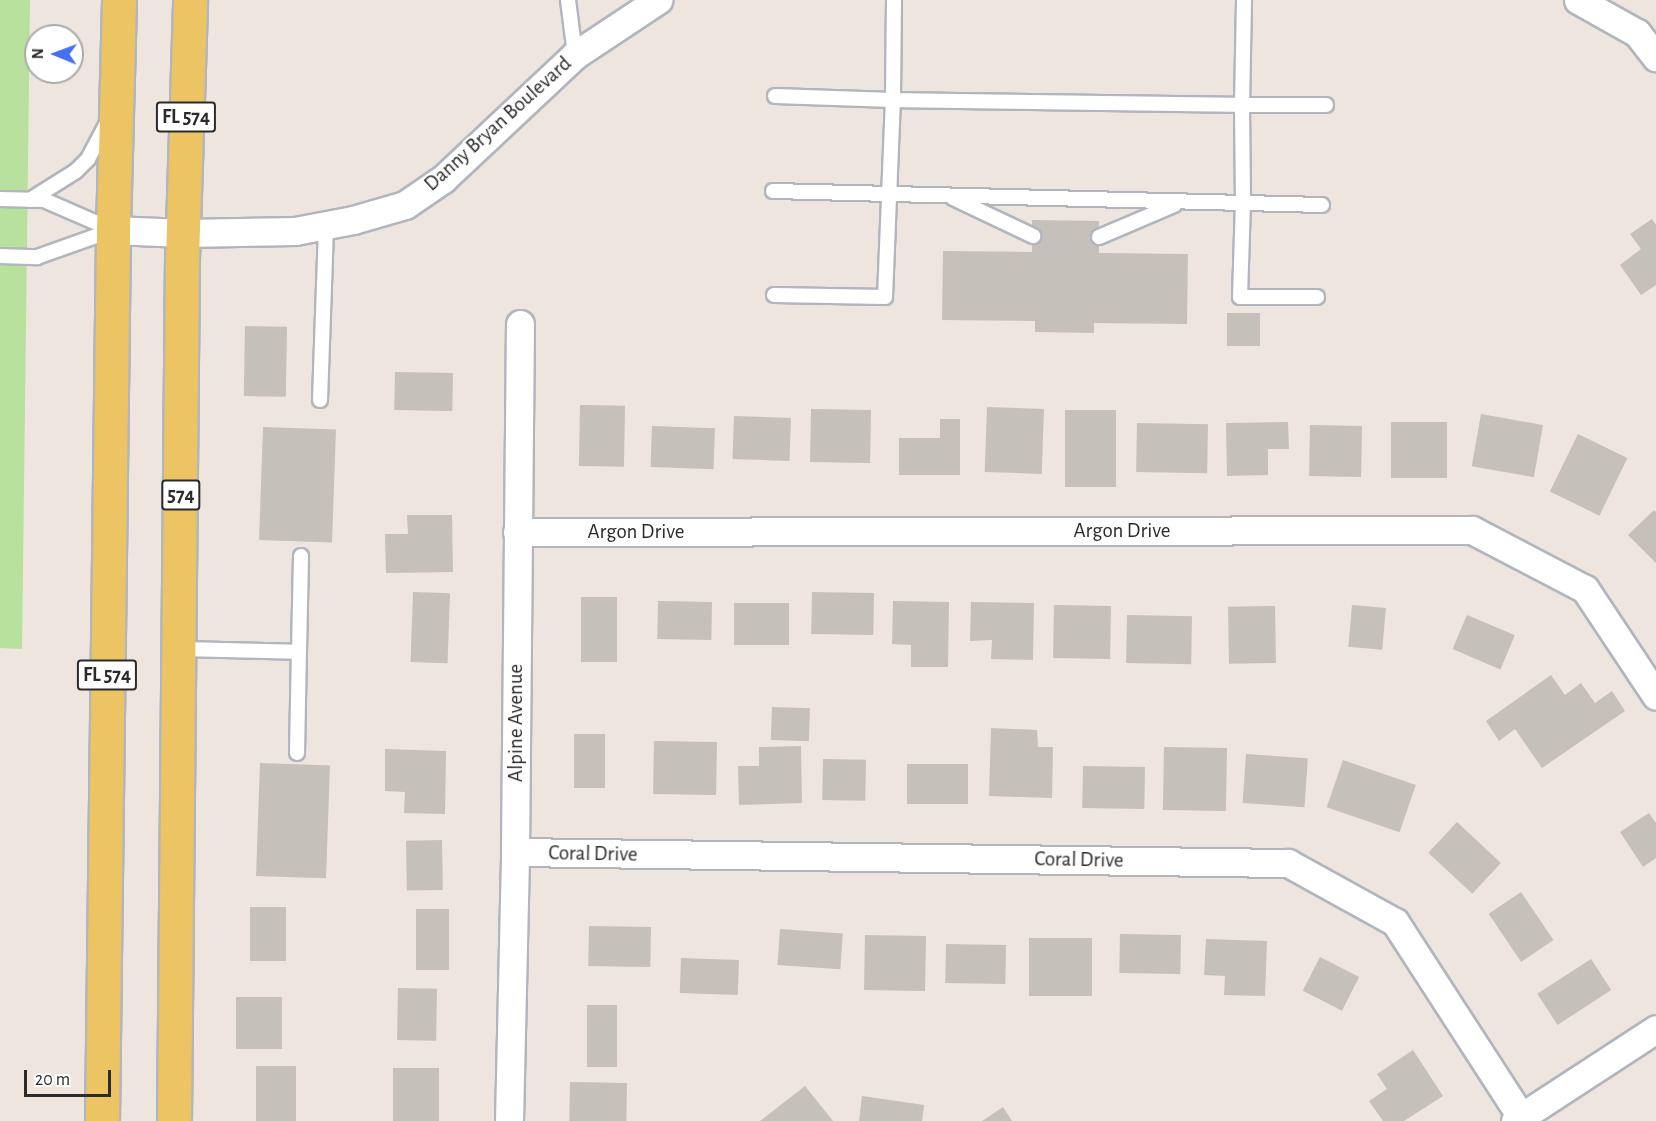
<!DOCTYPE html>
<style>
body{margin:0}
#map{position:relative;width:1656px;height:1121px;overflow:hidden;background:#ede5de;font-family:"Alegreya Sans",sans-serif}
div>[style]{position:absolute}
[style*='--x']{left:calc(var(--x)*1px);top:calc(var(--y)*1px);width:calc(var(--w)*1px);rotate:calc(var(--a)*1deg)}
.green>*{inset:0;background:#b8e19d}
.building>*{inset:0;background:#c5c0ba;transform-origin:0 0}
.roads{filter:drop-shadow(2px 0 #b1b5be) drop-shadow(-2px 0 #b1b5be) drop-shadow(0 2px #b1b5be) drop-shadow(0 -2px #b1b5be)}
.service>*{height:14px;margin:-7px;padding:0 7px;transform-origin:7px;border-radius:7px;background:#fff}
.minor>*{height:27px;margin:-13.5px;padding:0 13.5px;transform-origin:13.5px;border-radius:13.5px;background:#fff}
.primary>*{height:33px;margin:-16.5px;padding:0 16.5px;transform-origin:16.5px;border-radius:16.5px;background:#ecc464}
span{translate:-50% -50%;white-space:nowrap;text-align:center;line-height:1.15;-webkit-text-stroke:4.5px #fff;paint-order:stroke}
.shield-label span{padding:2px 4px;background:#fff;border:2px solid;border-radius:4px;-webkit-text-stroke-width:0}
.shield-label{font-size:20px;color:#2b2b2b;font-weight:700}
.street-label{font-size:21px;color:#2b2b2b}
.north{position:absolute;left:24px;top:24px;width:60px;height:60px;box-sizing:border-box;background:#fff;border:2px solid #aaa;border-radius:50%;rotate:271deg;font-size:16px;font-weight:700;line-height:24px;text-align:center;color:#2b2b2b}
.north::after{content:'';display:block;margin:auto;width:21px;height:27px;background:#4470f4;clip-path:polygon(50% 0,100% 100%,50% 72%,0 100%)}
.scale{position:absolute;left:24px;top:1070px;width:87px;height:27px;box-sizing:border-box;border:3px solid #2b2b2b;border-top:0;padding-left:8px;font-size:18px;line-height:21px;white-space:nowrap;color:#2b2b2b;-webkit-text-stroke:4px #fff;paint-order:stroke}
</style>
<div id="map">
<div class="green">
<i style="clip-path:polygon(0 0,30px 0,22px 649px,0 648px)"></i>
</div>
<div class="building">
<i style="clip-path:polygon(1652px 219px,1656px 225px,1656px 285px,1641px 295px,1620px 265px,1641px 249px,1630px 234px)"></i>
<i style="clip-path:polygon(1032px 220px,1099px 221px,1099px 253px,1188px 254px,1187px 324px,1094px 323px,1094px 333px,1035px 332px,1035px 321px,942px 320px,943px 251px,1032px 252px)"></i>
<i style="left:1227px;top:313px;width:33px;height:33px"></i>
<i style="left:245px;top:326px;width:42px;height:70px;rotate:1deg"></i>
<i style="left:395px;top:372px;width:58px;height:38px;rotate:1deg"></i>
<i style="left:580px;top:405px;width:45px;height:61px;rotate:1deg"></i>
<i style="left:987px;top:407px;width:57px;height:65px;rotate:2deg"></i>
<i style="left:811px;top:409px;width:60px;height:53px;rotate:1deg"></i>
<i style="left:1065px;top:410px;width:51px;height:77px"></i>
<i style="left:1481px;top:414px;width:63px;height:53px;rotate:10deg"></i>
<i style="left:734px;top:416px;width:57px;height:43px;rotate:2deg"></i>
<i style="clip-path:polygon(940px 419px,960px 419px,960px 475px,899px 475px,899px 438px,940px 438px)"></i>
<i style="clip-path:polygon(1288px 422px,1289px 449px,1268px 449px,1268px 475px,1227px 476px,1226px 423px)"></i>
<i style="left:1391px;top:422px;width:56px;height:56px"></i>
<i style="left:1137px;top:423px;width:71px;height:49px;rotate:1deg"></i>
<i style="left:1310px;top:425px;width:52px;height:51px;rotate:1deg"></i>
<i style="left:652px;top:426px;width:63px;height:41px;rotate:2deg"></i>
<i style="left:263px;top:427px;width:73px;height:113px;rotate:2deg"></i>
<i style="left:1578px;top:434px;width:55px;height:64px;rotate:26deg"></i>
<i style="clip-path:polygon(1654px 510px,1656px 512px,1656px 563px,1628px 535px)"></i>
<i style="clip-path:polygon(407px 515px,452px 515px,453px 572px,386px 573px,385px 534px,408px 534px)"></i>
<i style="left:413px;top:592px;width:37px;height:70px;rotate:2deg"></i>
<i style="left:812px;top:592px;width:62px;height:42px;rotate:1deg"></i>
<i style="left:581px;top:597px;width:36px;height:65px"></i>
<i style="left:658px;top:601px;width:54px;height:38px;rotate:1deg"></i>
<i style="clip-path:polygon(893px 601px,949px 602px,948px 667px,911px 667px,911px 645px,892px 644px)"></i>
<i style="clip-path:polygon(971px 602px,1034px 603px,1033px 660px,991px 659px,992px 640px,970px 641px)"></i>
<i style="left:734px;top:603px;width:55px;height:42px"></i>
<i style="left:1054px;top:605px;width:57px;height:53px;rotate:1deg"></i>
<i style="left:1352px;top:605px;width:34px;height:42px;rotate:5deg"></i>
<i style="left:1275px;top:606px;width:57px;height:47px;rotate:89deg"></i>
<i style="left:1127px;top:615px;width:65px;height:48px;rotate:1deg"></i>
<i style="left:1467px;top:615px;width:52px;height:37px;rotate:23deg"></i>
<i style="clip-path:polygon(1551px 675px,1565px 695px,1581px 683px,1595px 703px,1612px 691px,1625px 711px,1542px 768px,1515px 729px,1499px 741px,1486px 721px)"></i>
<i style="left:772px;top:707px;width:38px;height:33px;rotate:2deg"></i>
<i style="clip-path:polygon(991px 728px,1037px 730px,1038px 747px,1053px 747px,1052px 798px,989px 796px)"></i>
<i style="left:574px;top:734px;width:31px;height:54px"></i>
<i style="left:654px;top:741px;width:63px;height:53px;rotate:1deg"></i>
<i style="clip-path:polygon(801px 746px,802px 803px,739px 805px,738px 766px,759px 766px,759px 747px)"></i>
<i style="left:1164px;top:747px;width:63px;height:63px;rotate:1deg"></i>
<i style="clip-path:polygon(385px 749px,446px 751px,445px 814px,404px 813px,405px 792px,385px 791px)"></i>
<i style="left:1246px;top:754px;width:62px;height:49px;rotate:4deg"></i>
<i style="left:823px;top:759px;width:43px;height:41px;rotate:1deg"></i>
<i style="left:1343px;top:760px;width:77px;height:50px;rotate:19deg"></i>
<i style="left:260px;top:763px;width:70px;height:113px;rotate:2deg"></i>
<i style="left:907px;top:764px;width:61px;height:40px"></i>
<i style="left:1083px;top:766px;width:62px;height:42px;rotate:1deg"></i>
<i style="clip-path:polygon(1649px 813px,1656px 823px,1656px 858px,1643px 867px,1620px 832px)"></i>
<i style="left:1457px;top:822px;width:60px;height:42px;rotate:43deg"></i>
<i style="left:442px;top:840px;width:50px;height:36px;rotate:89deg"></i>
<i style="left:1521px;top:892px;width:58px;height:39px;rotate:56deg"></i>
<i style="left:250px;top:907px;width:36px;height:54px"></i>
<i style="left:416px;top:909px;width:33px;height:61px"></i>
<i style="left:589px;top:926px;width:62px;height:40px;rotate:1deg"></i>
<i style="left:780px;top:929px;width:63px;height:36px;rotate:4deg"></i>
<i style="left:1120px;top:934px;width:61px;height:39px;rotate:1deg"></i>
<i style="left:865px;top:935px;width:61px;height:55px;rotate:1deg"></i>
<i style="left:1029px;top:938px;width:63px;height:58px"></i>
<i style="clip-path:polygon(1206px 939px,1267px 941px,1265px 996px,1224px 995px,1225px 976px,1204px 975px)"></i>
<i style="left:946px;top:944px;width:60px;height:39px;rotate:1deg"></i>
<i style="left:1320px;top:957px;width:44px;height:38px;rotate:27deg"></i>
<i style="left:681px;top:958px;width:58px;height:35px;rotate:2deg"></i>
<i style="left:1591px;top:959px;width:37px;height:64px;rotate:57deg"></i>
<i style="left:398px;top:988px;width:39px;height:52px;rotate:1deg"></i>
<i style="left:236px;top:997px;width:46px;height:52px"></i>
<i style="left:587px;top:1005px;width:30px;height:62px"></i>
<i style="clip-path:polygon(1413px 1050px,1443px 1096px,1404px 1121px,1383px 1121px,1369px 1101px,1387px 1089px,1377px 1074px)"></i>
<i style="left:256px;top:1066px;width:40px;height:55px"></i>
<i style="left:393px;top:1068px;width:46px;height:53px"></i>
<i style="left:570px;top:1082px;width:57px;height:39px;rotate:1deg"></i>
<i style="clip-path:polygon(805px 1086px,833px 1121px,760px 1121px)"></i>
<i style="clip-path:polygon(862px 1096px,924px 1105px,922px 1121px,859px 1121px)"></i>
<i style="clip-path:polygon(1003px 1107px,1012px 1121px,982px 1121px)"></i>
</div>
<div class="roads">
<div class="service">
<i style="--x:568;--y:0;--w:55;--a:82.7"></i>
<i style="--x:894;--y:0;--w:100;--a:90.6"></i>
<i style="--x:893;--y:100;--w:349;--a:0.8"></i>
<i style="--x:1242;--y:105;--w:105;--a:-88.9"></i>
<i style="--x:773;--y:191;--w:549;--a:1.46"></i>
<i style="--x:953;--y:198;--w:89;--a:25.4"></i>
<i style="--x:0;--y:199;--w:44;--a:1.3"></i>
<i style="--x:44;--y:200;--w:75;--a:23.5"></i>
<i style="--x:30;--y:200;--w:54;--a:-32.2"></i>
<i style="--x:76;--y:171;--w:17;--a:-45"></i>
<i style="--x:88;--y:159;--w:41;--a:-62.2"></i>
<i style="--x:1099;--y:237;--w:82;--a:-23.1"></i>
<i style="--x:0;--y:256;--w:37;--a:2"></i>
<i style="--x:37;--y:257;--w:81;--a:-19.6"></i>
<i style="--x:774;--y:295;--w:111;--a:1"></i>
<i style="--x:885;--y:297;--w:197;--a:-87.7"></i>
<i style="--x:893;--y:100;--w:118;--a:-178.1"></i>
<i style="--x:1317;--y:297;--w:77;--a:180"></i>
<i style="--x:1240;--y:297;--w:95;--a:-88.2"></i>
<i style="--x:1243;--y:202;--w:97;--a:-90.6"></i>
<i style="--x:1242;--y:105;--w:84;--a:0"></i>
<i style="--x:320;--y:400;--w:175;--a:-88"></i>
<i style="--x:179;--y:649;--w:120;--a:1.4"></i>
<i style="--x:299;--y:652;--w:96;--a:-88.8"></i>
<i style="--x:297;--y:753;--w:101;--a:-88.9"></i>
</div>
<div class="minor">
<i style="--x:1578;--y:0;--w:68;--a:29.2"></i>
<i style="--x:1637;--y:33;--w:31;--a:52"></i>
<i style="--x:113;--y:230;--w:70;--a:2.5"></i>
<i style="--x:183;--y:233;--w:112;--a:-1"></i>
<i style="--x:295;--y:231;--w:59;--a:-10.7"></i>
<i style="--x:353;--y:220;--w:54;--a:-16.1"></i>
<i style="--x:405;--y:205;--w:46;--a:-34.4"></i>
<i style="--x:443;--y:179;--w:181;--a:-43.2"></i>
<i style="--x:575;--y:55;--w:100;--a:-33.5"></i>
<i style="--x:517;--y:532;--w:955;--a:-0.12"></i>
<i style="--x:1472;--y:530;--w:127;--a:27.6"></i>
<i style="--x:1585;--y:589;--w:128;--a:56.4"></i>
<i style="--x:515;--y:852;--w:773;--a:0.82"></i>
<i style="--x:1288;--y:863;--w:122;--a:28.9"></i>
<i style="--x:1395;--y:922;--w:232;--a:57.1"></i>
<i style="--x:509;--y:1121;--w:269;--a:-88.7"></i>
<i style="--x:515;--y:852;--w:528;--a:-89.46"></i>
<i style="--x:1515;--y:1121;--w:168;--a:-33.1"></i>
</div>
<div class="primary">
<i style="--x:102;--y:1121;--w:891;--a:-89.29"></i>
<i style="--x:113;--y:230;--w:230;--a:-88.5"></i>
<i style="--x:174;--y:1121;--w:862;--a:-89.47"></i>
<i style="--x:182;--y:259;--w:259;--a:-88.2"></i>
</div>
</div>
<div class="shield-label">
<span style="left:186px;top:117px">FL 574</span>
<span style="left:181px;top:495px">574</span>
<span style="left:107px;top:675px">FL 574</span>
</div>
<div class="street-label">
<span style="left:498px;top:124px;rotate:-42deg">Danny Bryan Boulevard</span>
<span style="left:1122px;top:531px">Argon Drive</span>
<span style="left:636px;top:532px">Argon Drive</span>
<span style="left:516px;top:723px;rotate:-90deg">Alpine Avenue</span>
<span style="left:593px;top:854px;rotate:1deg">Coral Drive</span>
<span style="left:1079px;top:860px;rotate:1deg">Coral Drive</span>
</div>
<div class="north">N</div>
<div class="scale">20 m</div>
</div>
